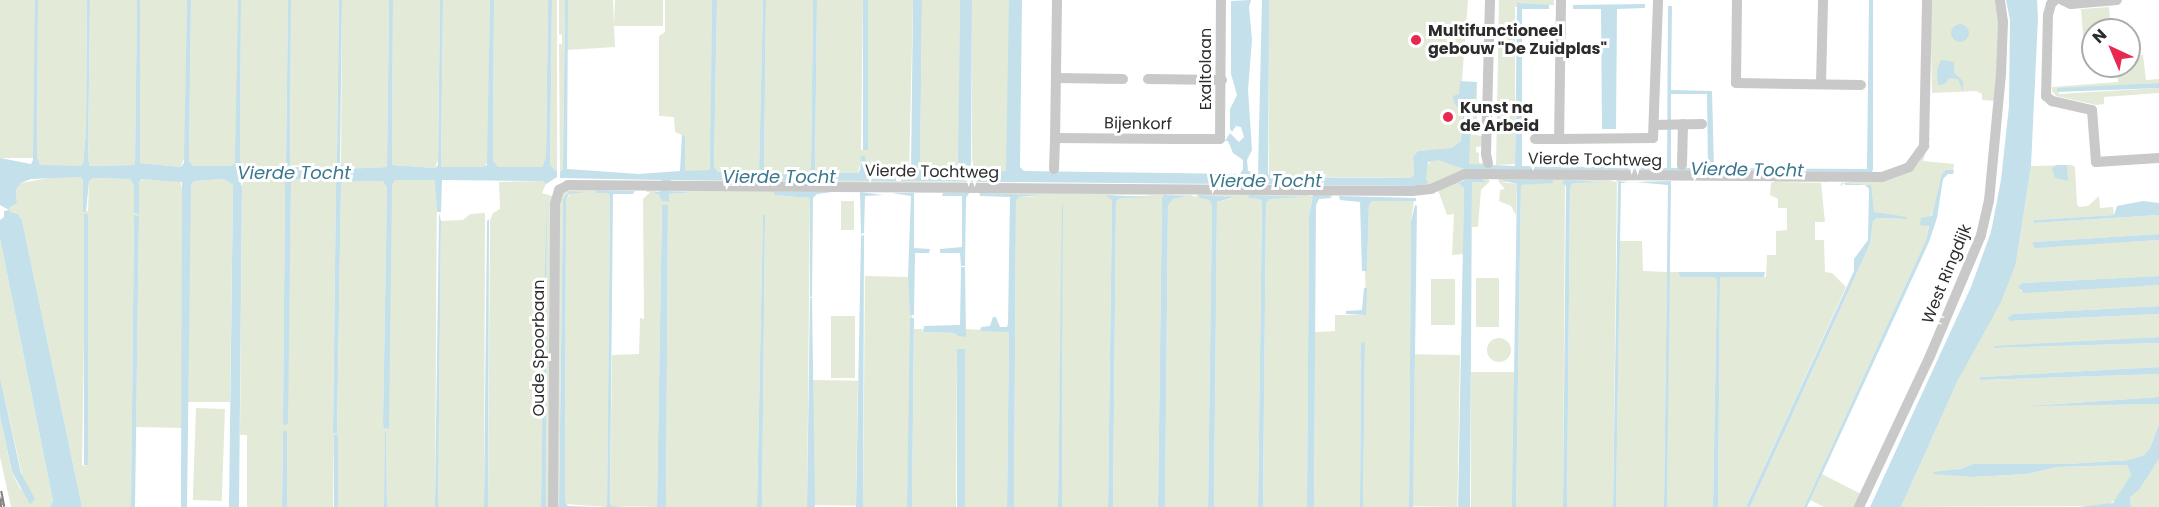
<!DOCTYPE html>
<style>
body{margin:0}
#map{position:relative;width:2159px;height:507px;overflow:hidden;background:#fff;font-family:Poppins,sans-serif}
div>[style]{position:absolute}
[style*='--x']{left:calc(var(--x)*1px);top:calc(var(--y)*1px);width:calc(var(--w)*1px);rotate:calc(var(--a)*1deg)}
.green>*{inset:0;background:#e4ead8;transform-origin:0 0}
.round{border-radius:50%}
.water>*{inset:0;background:#c3e0eb;transform-origin:0 0}
.minor>*{height:10px;margin:-5px;padding:0 5px;transform-origin:5px;border-radius:5px;background:#c9c9c9}
.rail>*{height:4.5px;margin-top:-2.25px;transform-origin:0;background:repeating-linear-gradient(90deg,#fff 0 7px,#818181 0 14px);box-sizing:border-box;border-block:2px solid #818181}
.dots>*{width:16px;height:16px;translate:-50% -50%;box-sizing:border-box;border:3px solid #fff;border-radius:50%}
span{translate:-50% -50%;white-space:nowrap;text-align:center;line-height:1.15;-webkit-text-stroke:6px #fff;paint-order:stroke}
.poi-label{font-size:16px;color:#2c2c2c;font-weight:700}
.left{translate:0 -50%;text-align:left}
.street-label{font-size:16px;color:#2c2c2c}
.water-label{font-size:18px;color:#39778e;font-style:italic}
.north{position:absolute;left:2081px;top:18px;width:60px;height:60px;box-sizing:border-box;background:#fff;border:2px solid #ababab;border-radius:50%;rotate:316deg;font-size:16px;font-weight:700;line-height:24px;text-align:center;color:#2c2c2c}
.north::after{content:'';display:block;margin:auto;width:21px;height:27px;background:#e8284e;clip-path:polygon(50% 0,100% 100%,50% 72%,0 100%)}
</style>
<div id="map">
<div class="green">
<i style="left:0;top:0;width:35px;height:158px"></i>
<i style="clip-path:polygon(38px 0,87px 0,86px 132px,83px 164px,80px 166px,40px 166px,37px 162px)"></i>
<i style="clip-path:polygon(90px 0,137px 0,135px 165px,91px 166px,88px 164px)"></i>
<i style="clip-path:polygon(140px 0,187px 0,185px 156px,181px 167px,140px 163px)"></i>
<i style="clip-path:polygon(191px 0,238px 0,237px 149px,235px 163px,231px 166px,193px 166px,189px 161px)"></i>
<i style="clip-path:polygon(241px 0,288px 0,286px 163px,283px 167px,243px 166px,240px 160px)"></i>
<i style="clip-path:polygon(291px 0,339px 0,337px 161px,334px 168px,290px 165px)"></i>
<i style="clip-path:polygon(342px 0,389px 0,387px 167px,344px 169px,341px 166px)"></i>
<i style="clip-path:polygon(393px 0,440px 0,438px 160px,435px 168px,392px 165px)"></i>
<i style="clip-path:polygon(443px 0,490px 0,488px 162px,484px 167px,441px 168px)"></i>
<i style="clip-path:polygon(494px 0,548px 0,546px 157px,542px 167px,498px 167px,493px 160px)"></i>
<i style="clip-path:polygon(552px 0,557px 0,557px 172px,550px 167px)"></i>
<i style="clip-path:polygon(559px 0,565px 0,563px 169px,560px 172px,559px 44px,562px 44px,562px 35px,559px 34px)"></i>
<i style="clip-path:polygon(568px 0,613px 0,614px 26px,615px 0,663px 0,663px 26px,614px 26px,615px 47px,567px 50px)"></i>
<i style="clip-path:polygon(665px 0,712px 0,711px 159px,710px 170px,706px 172px,685px 171px,684px 136px,675px 132px,674px 117px,659px 116px,659px 36px,665px 32px)"></i>
<i style="clip-path:polygon(717px 0,763px 0,759px 173px,718px 172px,714px 167px)"></i>
<i style="clip-path:polygon(766px 0,813px 0,811px 167px,808px 174px,767px 174px,764px 171px)"></i>
<i style="clip-path:polygon(817px 0,863px 0,861px 150px,866px 150px,868px 0,913px 0,909px 173px,869px 173px,865px 157px,862px 156px,858px 173px,815px 172px)"></i>
<i style="clip-path:polygon(922px 0,960px 0,959px 165px,956px 173px,924px 174px,920px 170px)"></i>
<i style="left:972px;top:0;width:37px;height:172px"></i>
<i style="clip-path:polygon(1268px 0,1468px 0,1462px 80px,1464px 149px,1418px 151px,1413px 157px,1414px 175px,1410px 178px,1269px 176px)"></i>
<i style="clip-path:polygon(1499px 0,1554px 0,1554px 5px,1515px 7px,1515px 164px,1496px 165px)"></i>
<i style="clip-path:polygon(1930px 0,1996px 0,1999px 22px,1997px 101px,1982px 100px,1982px 94px,1976px 91px,1932px 93px)"></i>
<i style="clip-path:polygon(2109px 7px,2111px 30px,2093px 30px,2093px 47px,2084px 48px,2081px 9px)"></i>
<i style="clip-path:polygon(2143px 55px,2146px 80px,2159px 79px,2159px 83px,2057px 89px,2059px 94px,2159px 88px,2159px 93px,2104px 97px,2104px 104px,2096px 105px,2056px 96px,2052px 91px,2052px 87px,2118px 82px,2117px 66px,2129px 66px,2129px 56px)"></i>
<i style="clip-path:polygon(1477px 82px,1477px 123px,1483px 124px,1480px 130px,1469px 129px)"></i>
<i style="clip-path:polygon(1469px 134px,1482px 136px,1482px 146px,1476px 147px,1476px 152px,1479px 153px,1479px 163px,1486px 163px,1487px 166px,1469px 164px)"></i>
<i style="clip-path:polygon(1927px 138px,1930px 138px,1923px 161px,1954px 164px,1953px 170px,1946px 170px,1934px 210px,1930px 218px,1926px 240px,1804px 507px,1750px 507px,1870px 244px,1873px 221px,1877px 218px,1906px 219px,1874px 212px,1870px 185px,1845px 183px,1840px 186px,1841px 183px,1904px 174px,1918px 164px,1924px 154px)"></i>
<i style="clip-path:polygon(1432px 160px,1442px 160px,1467px 170px,1428px 188px,1418px 186px,1426px 180px,1426px 167px)"></i>
<i style="clip-path:polygon(2072px 165px,2075px 167px,2077px 204px,2079px 207px,2088px 206px,2099px 196px,2100px 208px,2113px 207px,2114px 215px,2034px 220px,2034px 223px,2159px 215px,2159px 234px,2034px 242px,2033px 245px,2036px 247px,2159px 240px,2159px 276px,2022px 283px,2020px 291px,2159px 285px,2159px 306px,2013px 314px,2007px 318px,2010px 321px,2159px 314px,2159px 337px,1994px 348px,2159px 343px,2159px 367px,1980px 377px,1979px 380px,2159px 374px,2159px 397px,2042px 405px,2159px 404px,2159px 424px,2150px 448px,2144px 455px,2129px 460px,2067px 464px,1973px 464px,1960px 469px,1932px 473px,1973px 477px,2027px 474px,2057px 467px,2127px 465px,2131px 475px,2117px 499px,2106px 506px,1901px 507px,1958px 380px,2016px 263px,2031px 166px)"></i>
<i style="clip-path:polygon(1477px 176px,1487px 178px,1490px 181px,1481px 190px,1478px 227px,1472px 227px,1472px 182px,1486px 180px,1462px 180px,1458px 183px,1464px 188px,1463px 254px,1452px 255px,1454px 214px,1447px 215px,1438px 190px,1459px 178px)"></i>
<i style="clip-path:polygon(evenodd,55px 177px,80px 177px,83px 180px,83px 211px,88px 211px,89px 181px,93px 178px,130px 179px,134px 185px,134px 213px,139px 214px,139px 183px,143px 179px,180px 180px,189px 216px,191px 185px,194px 181px,224px 179px,233px 185px,230px 402px,188px 402px,190px 217px,183px 217px,182px 428px,136px 427px,139px 216px,134px 216px,131px 507px,82px 507px,22px 220px,18px 214px,10px 212px,9px 208px,17px 203px,16px 190px,21px 183px,55px 177px,86px 214px,86px 466px,82px 465px,86px 214px)"></i>
<i style="clip-path:polygon(1500px 178px,1609px 180px,1616px 182px,1617px 180px,1628px 179px,1628px 181px,1617px 182px,1613px 507px,1567px 507px,1570px 186px,1574px 183px,1608px 181px,1586px 181px,1565px 184px,1563px 507px,1516px 507px,1521px 185px,1553px 181px,1501px 182px,1517px 184px,1516px 215px,1511px 206px,1499px 201px,1500px 190px,1505px 189px,1498px 181px)"></i>
<i style="clip-path:polygon(246px 179px,282px 179px,285px 183px,283px 423px,287px 425px,291px 184px,295px 179px,334px 179px,336px 182px,333px 433px,337px 434px,341px 185px,343px 181px,383px 180px,387px 187px,383px 423px,387px 430px,391px 185px,395px 180px,435px 180px,437px 182px,435px 507px,387px 507px,386px 431px,384px 507px,337px 507px,337px 435px,334px 436px,333px 507px,287px 507px,287px 432px,283px 432px,282px 507px,247px 507px,247px 435px,240px 435px,242px 185px)"></i>
<i style="clip-path:polygon(720px 180px,901px 181px,1053px 184px,669px 181px)"></i>
<i style="clip-path:polygon(1778px 180px,1827px 180px,1828px 182px,1778px 183px,1821px 183px,1825px 222px,1815px 222px,1815px 240px,1824px 240px,1825px 272px,1832px 273px,1846px 287px,1746px 507px,1718px 507px,1720px 280px,1721px 277px,1766px 277px,1767px 255px,1776px 255px,1776px 231px,1787px 230px,1787px 208px,1778px 208px,1778px 199px,1770px 195px,1771px 183px)"></i>
<i style="clip-path:polygon(542px 181px,546px 184px,542px 193px,552px 196px,551px 507px,546px 507px,547px 194px,541px 507px,488px 507px,490px 220px,493px 213px,500px 209px,499px 182px)"></i>
<i style="clip-path:polygon(568px 189px,635px 190px,596px 190px,596px 193px,608px 193px,610px 197px,607px 507px,565px 504px,566px 200px,571px 193px,569px 191px,563px 199px,559px 507px,555px 507px,556px 215px,561px 195px)"></i>
<i style="clip-path:polygon(663px 189px,652px 193px,658px 194px,662px 201px,669px 202px,669px 194px,697px 192px,669px 191px,832px 190px,832px 192px,775px 195px,810px 198px,807px 507px,762px 507px,765px 215px,763px 214px,757px 507px,666px 507px,668px 205px,662px 205px,657px 507px,612px 506px,610px 503px,612px 355px,639px 354px,640px 318px,644px 319px,643px 199px,650px 192px,646px 192px,647px 190px)"></i>
<i style="clip-path:polygon(979px 192px,1105px 192px,1191px 195px,1196px 197px,1197px 194px,1302px 192px,1310px 196px,1331px 193px,1333px 196px,1312px 199px,1309px 216px,1307px 507px,1263px 507px,1266px 203px,1270px 199px,1296px 199px,1249px 198px,1259px 199px,1262px 202px,1258px 507px,1214px 507px,1217px 202px,1234px 198px,1199px 198px,1209px 200px,1212px 206px,1208px 507px,1165px 507px,1168px 206px,1173px 199px,1189px 196px,1164px 195px,1162px 197px,1158px 507px,1113px 507px,1116px 202px,1120px 198px,1153px 195px,1107px 195px,1112px 200px,1108px 507px,1062px 507px,1063px 204px,1058px 507px,1014px 507px,1016px 201px,1019px 197px,1040px 196px,980px 193px,980px 196px)"></i>
<i style="left:841px;top:201px;width:13px;height:29px"></i>
<i style="clip-path:polygon(1373px 201px,1414px 201px,1411px 221px,1409px 507px,1363px 507px,1365px 343px,1361px 343px,1360px 507px,1314px 507px,1315px 332px,1335px 331px,1335px 315px,1366px 315px,1365px 271px,1367px 271px,1369px 204px)"></i>
<i style="clip-path:polygon(485px 213px,484px 507px,438px 507px,441px 221px,463px 220px,470px 214px)"></i>
<i style="clip-path:polygon(0 238px,53px 501px,50px 507px,11px 507px,0 457px,0 416px,12px 473px,21px 490px,23px 479px,0 377px)"></i>
<i style="clip-path:polygon(1620px 241px,1642px 241px,1643px 271px,1667px 272px,1664px 507px,1616px 507px)"></i>
<i style="clip-path:polygon(1669px 272px,1678px 272px,1680px 277px,1714px 277px,1717px 280px,1713px 507px,1667px 507px)"></i>
<i style="clip-path:polygon(865px 276px,908px 277px,912px 318px,907px 507px,863px 507px)"></i>
<i style="left:1476px;top:278px;width:23px;height:49px"></i>
<i style="left:1431px;top:279px;width:24px;height:46px"></i>
<i style="left:831px;top:316px;width:24px;height:62px"></i>
<i style="clip-path:polygon(914px 329px,922px 329px,923px 332px,955px 333px,966px 337px,966px 329px,1009px 332px,1007px 507px,964px 507px,965px 349px,957px 349px,956px 507px,912px 507px)"></i>
<i class="round" style="left:1487px;top:338px;width:24px;height:24px"></i>
<i style="left:1460px;top:355px;width:152px;height:45px;rotate:91deg"></i>
<i style="left:1471px;top:372px;width:43px;height:135px"></i>
<i style="left:813px;top:380px;width:45px;height:125px;rotate:1deg"></i>
<i style="left:196px;top:408px;width:29px;height:92px;rotate:2deg"></i>
<i style="clip-path:polygon(2159px 459px,2159px 507px,2131px 507px,2130px 497px,2139px 490px)"></i>
<i style="clip-path:polygon(1822px 474px,1861px 494px,1855px 507px,1824px 507px,1810px 500px)"></i>
</div>
<div class="water">
<i style="clip-path:polygon(35px 0,38px 0,37px 158px,40px 165px,80px 166px,83px 164px,86px 132px,87px 0,90px 0,88px 160px,90px 166px,135px 165px,137px 0,140px 0,140px 163px,181px 167px,184px 163px,187px 0,191px 0,189px 161px,193px 166px,231px 166px,235px 163px,238px 0,241px 0,240px 160px,243px 166px,283px 167px,286px 163px,288px 0,291px 0,290px 165px,293px 167px,334px 168px,337px 161px,339px 0,342px 0,340px 162px,344px 169px,387px 167px,389px 0,393px 0,392px 165px,435px 168px,438px 165px,440px 0,443px 0,441px 167px,483px 167px,487px 165px,490px 0,494px 0,493px 160px,498px 167px,542px 167px,546px 157px,548px 0,552px 0,550px 165px,557px 172px,557px 177px,546px 184px,542px 181px,442px 180px,441px 212px,437px 212px,435px 180px,395px 180px,392px 185px,389px 429px,384px 428px,383px 423px,387px 187px,383px 181px,343px 181px,341px 185px,337px 434px,333px 433px,336px 182px,334px 179px,295px 179px,291px 184px,288px 424px,285px 425px,283px 424px,285px 183px,282px 179px,246px 179px,242px 185px,239px 507px,229px 507px,233px 185px,224px 179px,194px 181px,191px 185px,187px 507px,181px 507px,182px 182px,142px 179px,139px 183px,139px 214px,134px 213px,134px 185px,130px 179px,93px 178px,89px 181px,86px 212px,83px 211px,83px 180px,80px 177px,31px 179px,21px 183px,16px 190px,17px 203px,9px 208px,10px 212px,18px 214px,22px 220px,82px 507px,50px 507px,53px 501px,0 238px,0 220px,4px 217px,4px 211px,9px 210px,0 205px,0 158px,31px 164px,33px 160px)"></i>
<i style="clip-path:polygon(565px 0,568px 0,567px 169px,639px 174px,680px 171px,682px 134px,685px 137px,685px 171px,710px 170px,712px 0,717px 0,714px 167px,718px 172px,759px 173px,763px 0,766px 0,764px 171px,767px 174px,808px 174px,811px 167px,813px 0,817px 0,815px 172px,858px 173px,860px 170px,861px 156px,865px 156px,869px 173px,896px 175px,896px 181px,671px 180px,669px 191px,697px 192px,669px 194px,669px 202px,662px 201px,658px 194px,651px 193px,661px 191px,662px 180px,560px 178px,560px 172px,563px 169px)"></i>
<i style="left:863px;top:0;width:5px;height:150px"></i>
<i style="clip-path:polygon(evenodd,913px 0,922px 0,920px 170px,924px 174px,958px 171px,960px 0,972px 0,971px 174px,1006px 171px,1009px 0,1022px 0,1020px 167px,1024px 171px,1240px 174px,1243px 169px,1243px 160px,1233px 153px,1228px 141px,1225px 141px,1230px 133px,1239px 142px,1244px 137px,1241px 127px,1236px 126px,1232px 132px,1230px 129px,1230px 109px,1237px 95px,1231px 74px,1231px 1px,1251px 0,1249px 7px,1252px 40px,1248px 90px,1252px 150px,1247px 160px,1248px 171px,1258px 173px,1262px 0,1269px 0,1268px 174px,1271px 177px,1410px 178px,1414px 175px,1413px 157px,1418px 151px,1452px 148px,1461px 141px,1463px 114px,1454px 103px,1453px 96px,1459px 94px,1460px 81px,1477px 82px,1475px 103px,1471px 113px,1469px 164px,1515px 166px,1517px 3px,1549px 5px,1549px 9px,1522px 9px,1522px 166px,1667px 168px,1668px 6px,1672px 6px,1671px 90px,1712px 91px,1714px 168px,1867px 169px,1869px 0,1873px 0,1873px 169px,1872px 172px,1467px 170px,1438px 160px,1428px 162px,1426px 179px,1428px 183px,1418px 186px,901px 181px,901px 175px,911px 171px,913px 0,1671px 94px,1707px 94px,1708px 168px,1671px 168px,1671px 94px)"></i>
<i style="clip-path:polygon(2006px 0,2037px 0,2038px 18px,2031px 166px,2016px 263px,2001px 302px,1958px 380px,1901px 507px,1870px 507px,1971px 287px,1991px 232px,2001px 180px,2009px 106px,2010px 20px)"></i>
<i style="clip-path:polygon(1645px 4px,1645px 8px,1617px 9px,1616px 129px,1602px 129px,1601px 9px,1573px 9px,1573px 5px)"></i>
<i class="round" style="left:1951px;top:24px;width:18px;height:18px"></i>
<i style="clip-path:polygon(1941px 60px,1954px 62px,1954px 73px,1963px 81px,1963px 92px,1958px 79px,1949px 78px,1945px 84px,1938px 85px,1937px 69px)"></i>
<i style="clip-path:polygon(2159px 83px,2159px 88px,2057px 92px,2057px 88px)"></i>
<i style="clip-path:polygon(2057px 165px,2067px 165px,2068px 181px,2055px 178px,2052px 168px)"></i>
<i style="clip-path:polygon(1946px 170px,1954px 170px,1953px 174px,1948px 174px,1943px 179px,1937px 218px,1929px 242px,1807px 507px,1804px 507px,1926px 240px,1929px 226px,1920px 225px,1921px 218px,1932px 216px,1942px 174px)"></i>
<i style="clip-path:polygon(1467px 179px,1482px 179px,1486px 182px,1472px 182px,1470px 507px,1458px 507px,1464px 188px,1458px 183px)"></i>
<i style="clip-path:polygon(1501px 180px,1553px 180px,1553px 183px,1521px 185px,1516px 507px,1512px 507px,1517px 184px)"></i>
<i style="clip-path:polygon(1565px 180px,1608px 182px,1574px 183px,1570px 186px,1567px 507px,1563px 507px,1566px 186px,1562px 182px)"></i>
<i style="clip-path:polygon(1618px 181px,1628px 183px,1621px 183px,1616px 507px,1613px 507px)"></i>
<i style="clip-path:polygon(1671px 181px,1667px 507px,1664px 507px,1668px 185px,1635px 182px)"></i>
<i style="clip-path:polygon(1845px 183px,1871px 185px,1874px 212px,1907px 217px,1907px 219px,1877px 218px,1873px 221px,1870px 244px,1750px 507px,1746px 507px,1854px 271px,1854px 259px,1868px 240px,1869px 189px,1865px 185px,1845px 185px)"></i>
<i style="clip-path:polygon(596px 190px,635px 191px,633px 194px,613px 194px,610px 503px,612px 506px,630px 507px,607px 507px,610px 197px,608px 193px,596px 193px)"></i>
<i style="clip-path:polygon(569px 191px,586px 192px,569px 194px,566px 200px,565px 502px,568px 506px,597px 507px,559px 507px,563px 199px)"></i>
<i style="clip-path:polygon(774px 192px,832px 192px,817px 194px,813px 198px,812px 297px,810px 297px,810px 198px,774px 195px)"></i>
<i style="clip-path:polygon(860px 192px,883px 195px,865px 196px,864px 233px,861px 234px)"></i>
<i style="clip-path:polygon(892px 193px,914px 193px,914px 248px,930px 249px,929px 253px,915px 253px,914px 315px,910px 315px,908px 277px,911px 196px)"></i>
<i style="clip-path:polygon(943px 193px,969px 193px,966px 198px,965px 266px,961px 266px,960px 253px,940px 253px,940px 249px,962px 247px,962px 196px,942px 196px)"></i>
<i style="clip-path:polygon(980px 193px,1041px 195px,1019px 197px,1016px 201px,1014px 507px,1007px 507px,1009px 332px,980px 331px,981px 327px,990px 326px,993px 317px,996px 317px,1000px 327px,1007px 327px,1008px 324px,1010px 197px,980px 196px)"></i>
<i style="clip-path:polygon(547px 194px,546px 507px,541px 507px,544px 303px)"></i>
<i style="clip-path:polygon(1105px 195px,1153px 197px,1120px 198px,1116px 202px,1113px 507px,1108px 507px,1112px 200px)"></i>
<i style="clip-path:polygon(1164px 195px,1189px 196px,1173px 199px,1168px 206px,1165px 507px,1158px 507px,1162px 197px)"></i>
<i style="clip-path:polygon(1199px 195px,1235px 197px,1217px 202px,1214px 507px,1208px 507px,1212px 206px,1209px 200px,1199px 198px)"></i>
<i style="clip-path:polygon(1249px 195px,1305px 197px,1270px 199px,1266px 203px,1263px 507px,1258px 507px,1262px 202px,1259px 199px,1248px 198px)"></i>
<i style="clip-path:polygon(1313px 195px,1329px 195px,1332px 198px,1319px 199px,1316px 205px,1314px 507px,1307px 507px,1309px 216px)"></i>
<i style="clip-path:polygon(1339px 196px,1416px 198px,1416px 201px,1373px 201px,1369px 204px,1367px 271px,1362px 271px,1360px 202px,1340px 200px)"></i>
<i style="clip-path:polygon(2143px 201px,2159px 203px,2159px 215px,2034px 223px,2034px 220px,2114px 215px,2117px 206px)"></i>
<i style="clip-path:polygon(1063px 204px,1062px 507px,1058px 507px,1062px 205px)"></i>
<i style="clip-path:polygon(662px 205px,668px 205px,666px 507px,657px 507px)"></i>
<i style="clip-path:polygon(1415px 205px,1417px 206px,1413px 507px,1409px 507px,1411px 221px)"></i>
<i style="clip-path:polygon(439px 213px,441px 221px,438px 507px,435px 507px)"></i>
<i style="left:84px;top:214px;width:4px;height:251px"></i>
<i style="clip-path:polygon(763px 214px,765px 215px,762px 507px,757px 507px)"></i>
<i style="clip-path:polygon(134px 215px,139px 216px,135px 507px,131px 507px)"></i>
<i style="clip-path:polygon(489px 219px,488px 507px,484px 507px,487px 221px)"></i>
<i style="clip-path:polygon(2159px 234px,2159px 240px,2035px 248px,2033px 245px,2033px 242px)"></i>
<i style="clip-path:polygon(864px 235px,863px 507px,856px 507px,861px 236px)"></i>
<i style="clip-path:polygon(961px 267px,965px 267px,966px 337px,958px 336px,955px 333px,923px 332px,924px 326px,960px 325px)"></i>
<i style="clip-path:polygon(1678px 272px,1765px 272px,1764px 277px,1721px 277px,1720px 280px,1718px 507px,1713px 507px,1717px 280px,1714px 277px,1680px 277px)"></i>
<i style="clip-path:polygon(2159px 276px,2159px 285px,2024px 293px,2018px 287px,2022px 283px)"></i>
<i style="clip-path:polygon(1364px 288px,1367px 288px,1366px 315px,1346px 314px,1346px 311px,1362px 310px)"></i>
<i style="clip-path:polygon(810px 298px,812px 298px,815px 507px,807px 507px)"></i>
<i style="clip-path:polygon(2159px 306px,2159px 314px,2010px 321px,2007px 318px,2013px 314px)"></i>
<i style="clip-path:polygon(910px 318px,914px 318px,912px 507px,907px 507px)"></i>
<i style="clip-path:polygon(2159px 337px,2159px 343px,1993px 348px,1995px 346px)"></i>
<i style="clip-path:polygon(1365px 342px,1363px 507px,1360px 507px,1361px 343px)"></i>
<i style="left:957px;top:349px;width:8px;height:158px"></i>
<i style="clip-path:polygon(2159px 367px,2159px 374px,1979px 380px,1980px 377px)"></i>
<i style="clip-path:polygon(0 377px,21px 473px,35px 499px,30px 504px,12px 472px,0 416px)"></i>
<i style="clip-path:polygon(2159px 397px,2159px 404px,2030px 406px)"></i>
<i style="clip-path:polygon(2159px 424px,2159px 459px,2139px 490px,2130px 497px,2131px 507px,2078px 507px,2113px 503px,2131px 475px,2127px 465px,2057px 467px,2027px 474px,1973px 477px,1933px 474px,1933px 472px,1960px 469px,1973px 464px,2067px 464px,2129px 460px,2144px 455px,2150px 448px)"></i>
<i style="clip-path:polygon(285px 430px,287px 432px,287px 507px,282px 507px,283px 432px)"></i>
<i style="clip-path:polygon(386px 431px,387px 507px,384px 507px,385px 432px)"></i>
<i style="left:334px;top:435px;width:4px;height:72px"></i>
</div>
<div class="minor">
<i style="--x:1057;--y:0;--w:138;--a:90.8"></i>
<i style="--x:1055;--y:138;--w:121;--a:0.5"></i>
<i style="--x:1176;--y:139;--w:44;--a:0"></i>
<i style="--x:1220;--y:139;--w:139;--a:-89.6"></i>
<i style="--x:1561;--y:0;--w:139;--a:90.8"></i>
<i style="--x:1559;--y:139;--w:94;--a:-0.6"></i>
<i style="--x:1653;--y:138;--w:138;--a:-87.9"></i>
<i style="--x:1737;--y:0;--w:83;--a:90.7"></i>
<i style="--x:1736;--y:83;--w:125;--a:0.9"></i>
<i style="--x:2055;--y:0;--w:6;--a:135"></i>
<i style="--x:2051;--y:4;--w:11;--a:105"></i>
<i style="--x:2048;--y:15;--w:81;--a:91.4"></i>
<i style="--x:2046;--y:96;--w:8;--a:40"></i>
<i style="--x:2052;--y:101;--w:41;--a:12.7"></i>
<i style="--x:2092;--y:110;--w:52;--a:85.6"></i>
<i style="--x:2096;--y:162;--w:63;--a:-3.6"></i>
<i style="--x:2062;--y:0;--w:10;--a:24"></i>
<i style="--x:2071;--y:4;--w:46;--a:-5"></i>
<i style="--x:1056;--y:78;--w:67;--a:0.9"></i>
<i style="--x:1148;--y:79;--w:74;--a:0.8"></i>
<i style="--x:1821;--y:84;--w:84;--a:-88.6"></i>
<i style="--x:1654;--y:125;--w:48;--a:-1.2"></i>
<i style="--x:1535;--y:139;--w:24;--a:0"></i>
<i style="--x:1488;--y:163;--w:9;--a:-103"></i>
<i style="--x:1486;--y:154;--w:154;--a:-88.5"></i>
<i style="--x:1682;--y:165;--w:41;--a:-88.6"></i>
<i style="--x:1054;--y:169;--w:31;--a:-88"></i>
<i style="--x:553;--y:507;--w:303;--a:-89.6"></i>
<i style="--x:555;--y:204;--w:15;--a:-74"></i>
<i style="--x:559;--y:190;--w:10;--a:-29"></i>
<i style="--x:568;--y:185;--w:844;--a:0.41"></i>
<i style="--x:1412;--y:191;--w:19;--a:-6"></i>
<i style="--x:1431;--y:189;--w:37;--a:-24"></i>
<i style="--x:1465;--y:174;--w:417;--a:0.4"></i>
<i style="--x:1882;--y:177;--w:29;--a:-20"></i>
<i style="--x:1909;--y:167;--w:26;--a:-54"></i>
<i style="--x:1924;--y:146;--w:146;--a:-88.8"></i>
<i style="--x:1859;--y:507;--w:167;--a:-64.8"></i>
<i style="--x:1930;--y:356;--w:131;--a:-67.1"></i>
<i style="--x:1981;--y:235;--w:35;--a:-77"></i>
<i style="--x:1989;--y:201;--w:128;--a:-84.6"></i>
<i style="--x:2001;--y:74;--w:52;--a:-87.8"></i>
<i style="--x:2003;--y:22;--w:22;--a:-98"></i>
</div>
<div class="rail">
<i style="--x:0;--y:491;--w:16;--a:79"></i>
</div>
<div class="dots">
<i style="left:1416px;top:40px;background:#e8284e"></i>
<i style="left:1448px;top:117px;background:#e8284e"></i>
</div>
<div class="poi-label">
<span class="left" style="left:1428px;top:40px">Multifunctioneel<br>gebouw "De Zuidplas"</span>
<span class="left" style="left:1460px;top:117px">Kunst na<br>de Arbeid</span>
</div>
<div class="street-label">
<span style="left:1206px;top:69px;rotate:-90deg">Exaltolaan</span>
<span style="left:1138px;top:124px;rotate:1deg">Bijenkorf</span>
<span style="left:1595px;top:160px;rotate:1deg">Vierde Tochtweg</span>
<span style="left:932px;top:172px;rotate:1deg">Vierde Tochtweg</span>
<span style="left:1947px;top:274px;rotate:-68deg">West Ringdijk</span>
<span style="left:539px;top:348px;rotate:-90deg">Oude Spoorbaan</span>
</div>
<div class="water-label">
<span style="left:1747px;top:170px;rotate:1deg">Vierde Tocht</span>
<span style="left:294px;top:173px">Vierde Tocht</span>
<span style="left:779px;top:177px">Vierde Tocht</span>
<span style="left:1265px;top:181px">Vierde Tocht</span>
</div>
<div class="north">N</div>
</div>
